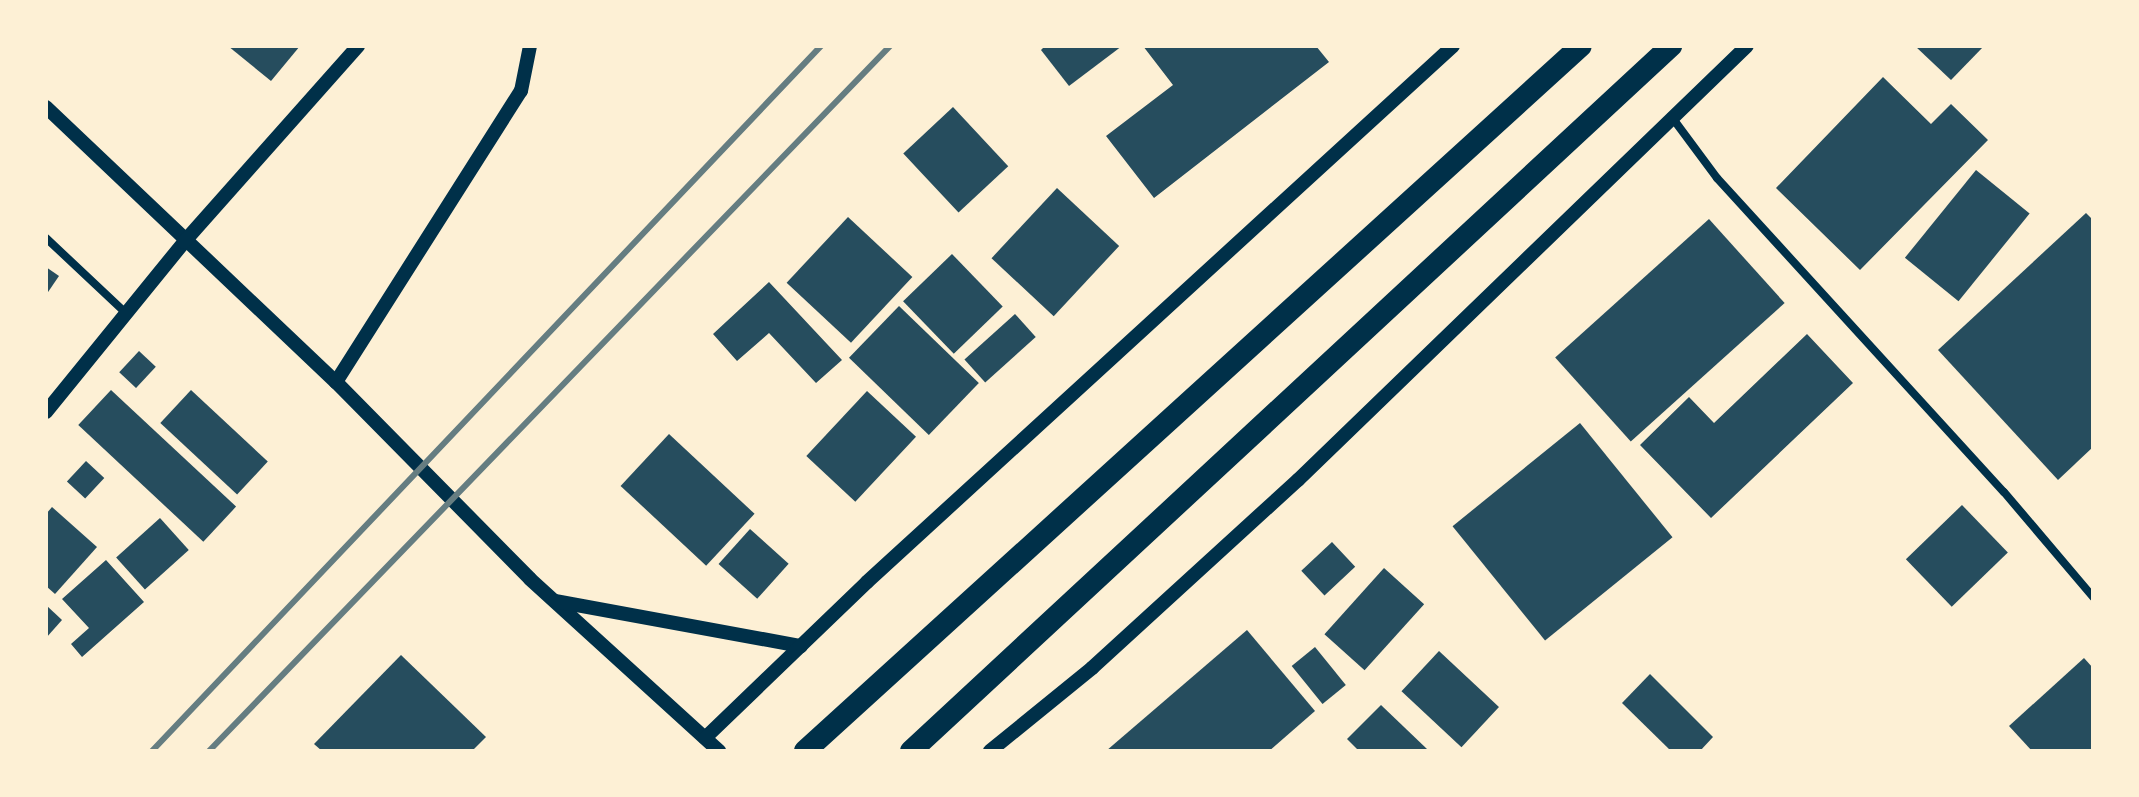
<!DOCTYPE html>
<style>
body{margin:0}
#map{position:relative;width:2139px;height:797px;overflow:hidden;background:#fdf0d5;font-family:"Work Sans",sans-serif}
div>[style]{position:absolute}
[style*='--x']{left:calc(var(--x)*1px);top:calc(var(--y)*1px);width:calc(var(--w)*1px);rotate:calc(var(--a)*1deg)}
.building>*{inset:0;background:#264d5e;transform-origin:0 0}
.minor>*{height:8px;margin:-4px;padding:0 4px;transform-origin:4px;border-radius:4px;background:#003049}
.tertiary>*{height:14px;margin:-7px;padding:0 7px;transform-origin:7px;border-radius:7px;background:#003049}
.trunk>*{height:22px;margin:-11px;padding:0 11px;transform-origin:11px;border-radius:11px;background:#003049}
.rail>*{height:6px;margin:-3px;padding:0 3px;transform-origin:3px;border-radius:3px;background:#657d81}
span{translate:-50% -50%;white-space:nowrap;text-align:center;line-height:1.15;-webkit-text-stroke:8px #fdf0d5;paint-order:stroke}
.frame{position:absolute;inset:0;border:48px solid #fdf0d5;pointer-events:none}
</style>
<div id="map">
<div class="building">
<i style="clip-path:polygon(228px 46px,300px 46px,271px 81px)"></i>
<i style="clip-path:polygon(1045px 46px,1122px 46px,1069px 86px,1041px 50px)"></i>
<i style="clip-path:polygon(1143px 46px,1316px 46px,1329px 62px,1154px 198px,1106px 136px,1173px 85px)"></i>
<i style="clip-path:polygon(1915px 46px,1984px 46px,1951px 80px)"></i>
<i style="clip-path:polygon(1883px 77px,1931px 124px,1951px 104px,1988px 140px,1860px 270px,1776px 188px)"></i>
<i style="left:953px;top:107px;width:81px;height:68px;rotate:47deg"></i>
<i style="left:1976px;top:170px;width:69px;height:113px;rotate:39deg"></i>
<i style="left:1057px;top:188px;width:85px;height:96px;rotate:43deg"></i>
<i style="clip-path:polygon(2086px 213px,2093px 220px,2093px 447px,2058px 480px,1938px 350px)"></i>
<i style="left:848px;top:217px;width:88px;height:90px;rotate:43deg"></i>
<i style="left:1709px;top:219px;width:113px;height:207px;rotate:48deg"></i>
<i style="left:952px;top:254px;width:73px;height:68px;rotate:46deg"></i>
<i style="clip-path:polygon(46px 267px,59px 276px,46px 295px)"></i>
<i style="clip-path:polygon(769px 282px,842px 360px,816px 383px,769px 333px,737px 361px,713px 334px)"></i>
<i style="left:899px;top:306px;width:111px;height:72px;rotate:44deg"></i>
<i style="left:1015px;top:314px;width:31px;height:68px;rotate:48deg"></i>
<i style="clip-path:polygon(1807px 334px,1853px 383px,1711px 518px,1640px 445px,1689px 397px,1714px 423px)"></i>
<i style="left:139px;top:351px;width:23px;height:29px;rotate:43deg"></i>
<i style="left:111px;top:390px;width:171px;height:48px;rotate:43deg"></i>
<i style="left:191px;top:390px;width:105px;height:45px;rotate:43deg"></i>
<i style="left:867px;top:391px;width:67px;height:89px;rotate:43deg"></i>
<i style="left:1580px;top:423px;width:147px;height:164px;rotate:51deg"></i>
<i style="left:669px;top:434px;width:117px;height:71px;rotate:43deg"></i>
<i style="left:86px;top:461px;width:25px;height:28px;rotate:43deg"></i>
<i style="left:1962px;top:505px;width:66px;height:78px;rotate:46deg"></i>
<i style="clip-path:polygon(52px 507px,97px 547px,55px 594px,46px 586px,46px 514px)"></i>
<i style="left:160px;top:518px;width:43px;height:59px;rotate:48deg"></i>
<i style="left:750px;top:529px;width:52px;height:47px;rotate:42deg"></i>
<i style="left:1332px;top:542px;width:34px;height:42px;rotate:47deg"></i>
<i style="clip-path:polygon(106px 560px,144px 602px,82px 657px,71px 644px,89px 628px,62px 599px)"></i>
<i style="left:1384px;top:568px;width:54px;height:89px;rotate:42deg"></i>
<i style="clip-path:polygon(46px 605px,62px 620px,46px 638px)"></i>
<i style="clip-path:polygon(1247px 630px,1315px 711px,1269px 751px,1106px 751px)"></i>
<i style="left:1315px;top:647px;width:49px;height:30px;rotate:51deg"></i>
<i style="left:1439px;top:651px;width:82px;height:55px;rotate:43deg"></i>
<i style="clip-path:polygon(401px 655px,486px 737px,472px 751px,322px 751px,314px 744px)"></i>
<i style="clip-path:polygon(2084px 658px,2093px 668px,2093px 751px,2032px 751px,2009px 726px)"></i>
<i style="clip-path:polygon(1650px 674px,1713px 737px,1700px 751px,1671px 751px,1622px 703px)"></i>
<i style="clip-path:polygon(1381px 705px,1427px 749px,1425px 751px,1359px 751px,1347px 739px)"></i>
</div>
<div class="minor">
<i style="--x:1671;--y:116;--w:77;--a:53.4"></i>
<i style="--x:1717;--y:178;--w:425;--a:47.6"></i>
<i style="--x:2004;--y:492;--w:138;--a:49.7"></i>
<i style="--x:46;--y:238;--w:110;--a:43.2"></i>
</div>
<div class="tertiary">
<i style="--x:46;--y:107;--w:400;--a:43.5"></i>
<i style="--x:336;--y:382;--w:276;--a:45.4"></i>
<i style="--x:530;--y:579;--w:256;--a:42.3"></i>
<i style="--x:336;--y:382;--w:345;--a:-57.6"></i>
<i style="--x:521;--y:91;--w:46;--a:-78.7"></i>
<i style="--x:46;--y:412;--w:219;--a:-50.9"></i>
<i style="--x:184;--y:242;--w:262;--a:-48.4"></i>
<i style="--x:555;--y:601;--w:250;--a:10.4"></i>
<i style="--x:705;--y:738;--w:225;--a:-43.9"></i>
<i style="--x:867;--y:582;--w:794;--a:-42.45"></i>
<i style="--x:990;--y:751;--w:132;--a:-39.1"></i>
<i style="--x:1092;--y:668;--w:279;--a:-42.4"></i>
<i style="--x:1298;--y:480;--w:624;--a:-44.03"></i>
</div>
<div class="trunk">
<i style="--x:805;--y:751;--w:1048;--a:-42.26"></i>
<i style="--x:911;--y:751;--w:1037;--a:-42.85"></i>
</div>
<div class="rail">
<i style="--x:152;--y:751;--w:972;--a:-46.5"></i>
<i style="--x:209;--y:751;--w:980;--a:-45.99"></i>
</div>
<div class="frame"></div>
</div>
